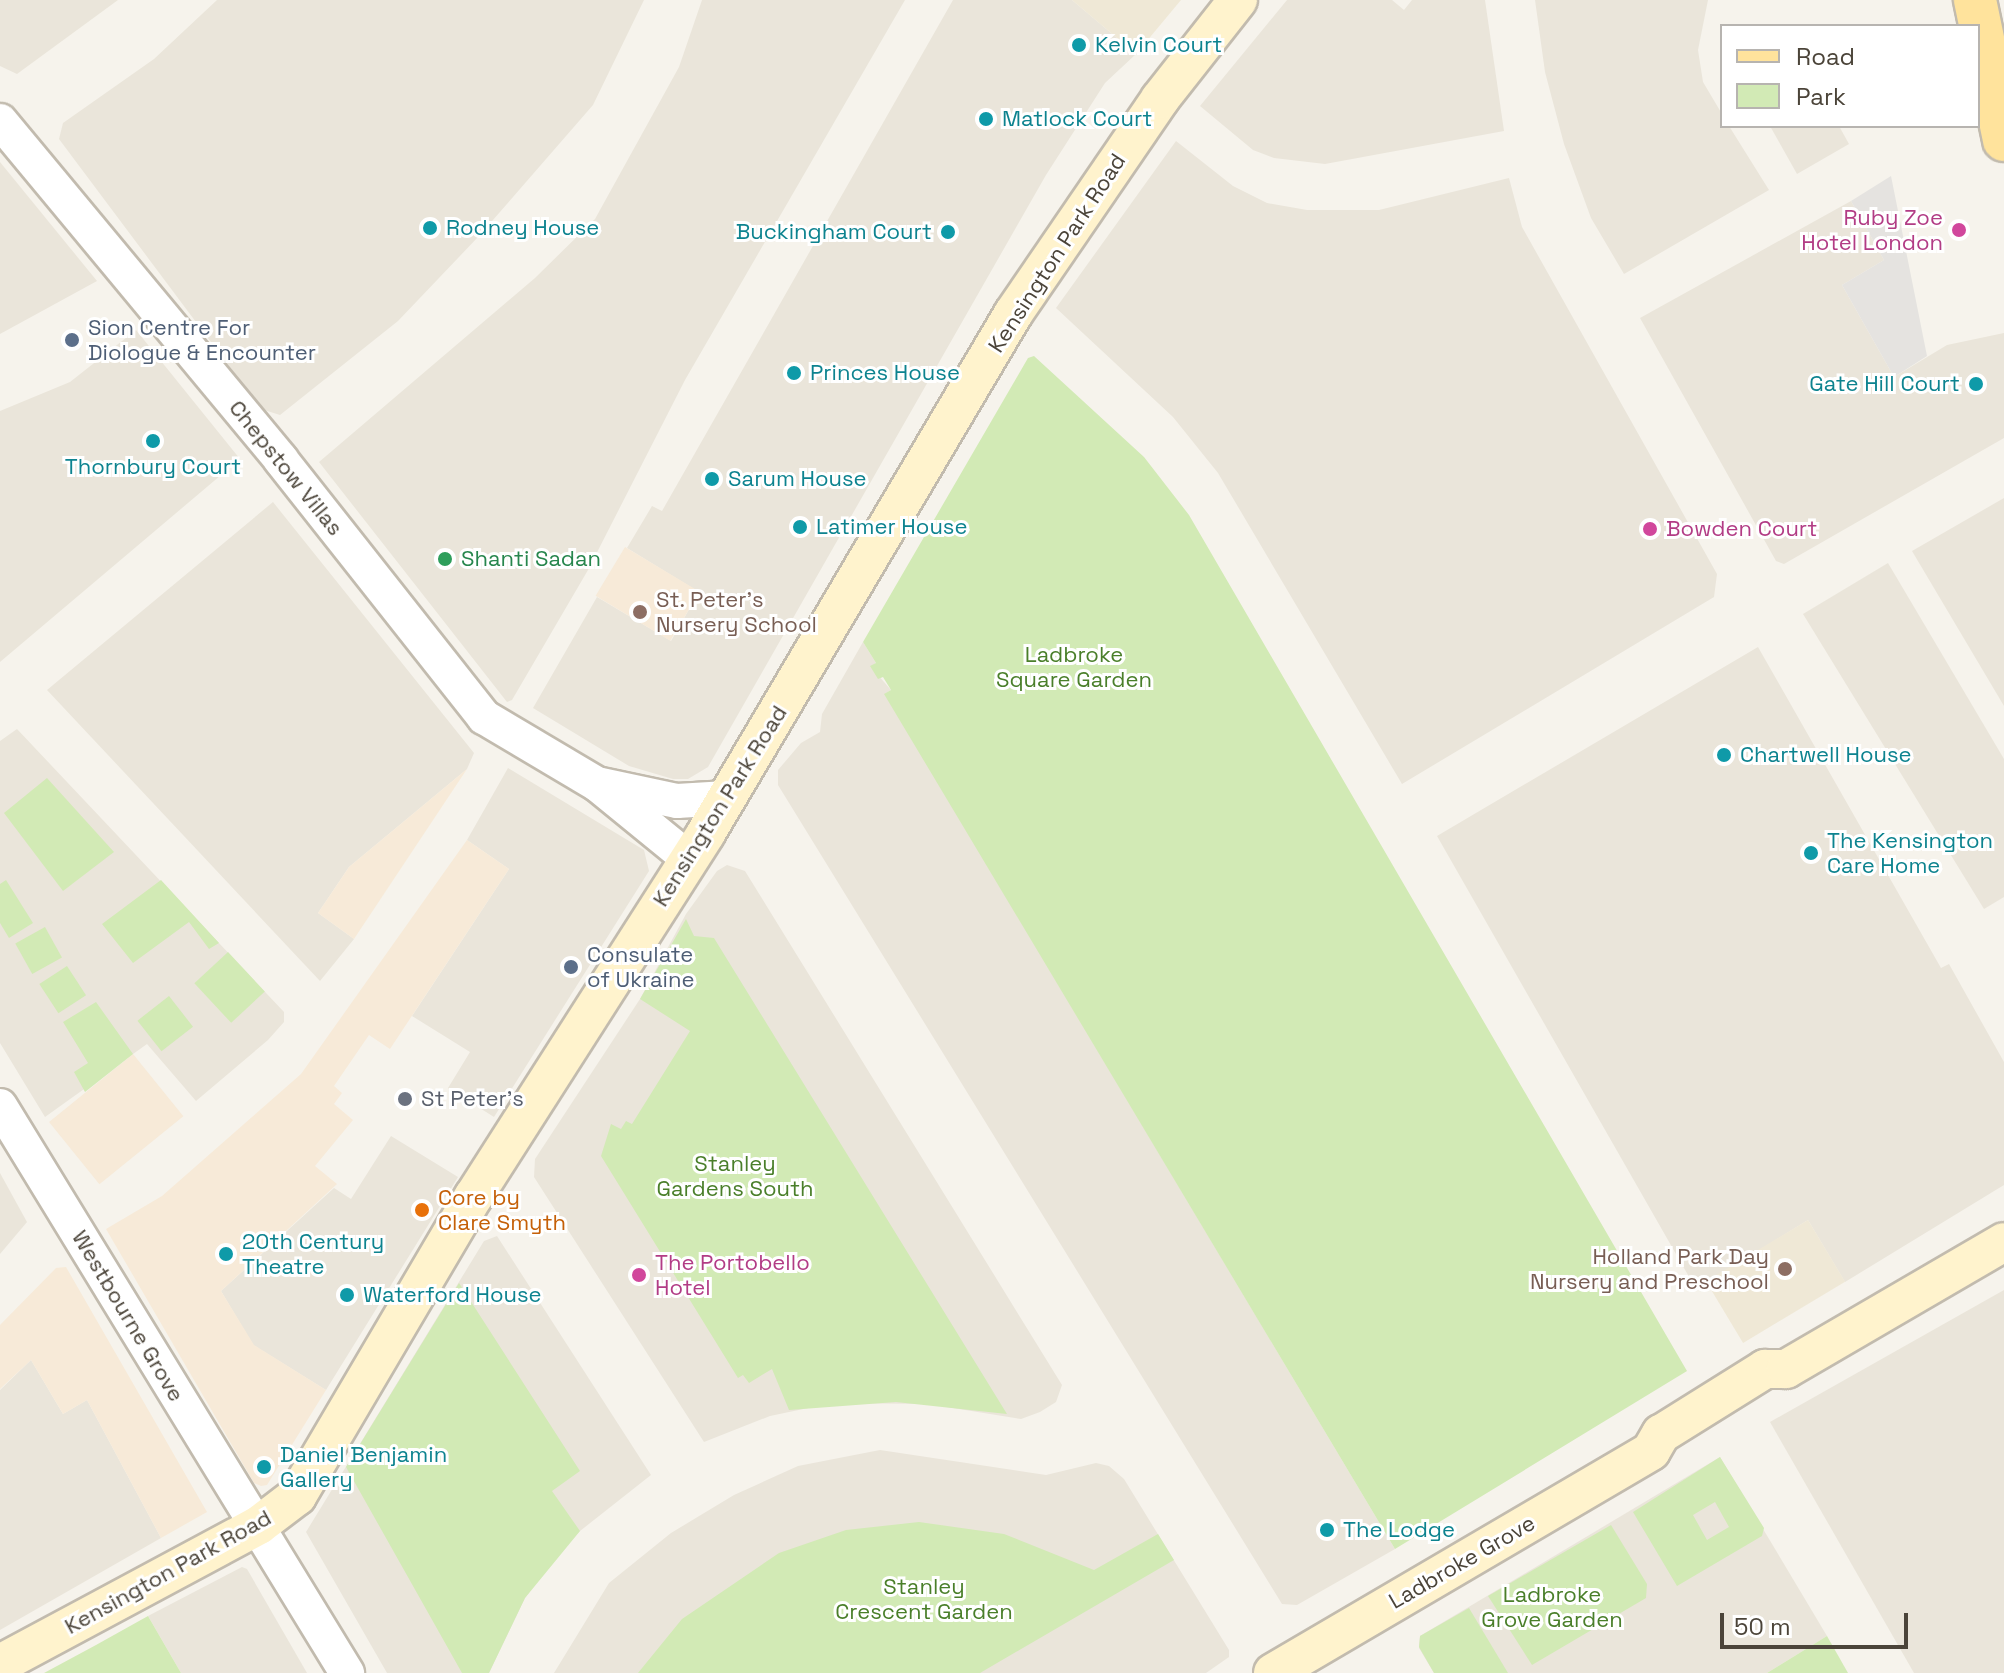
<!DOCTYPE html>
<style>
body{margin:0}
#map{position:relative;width:2004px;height:1673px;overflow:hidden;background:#f6f3ec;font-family:"Space Grotesk",sans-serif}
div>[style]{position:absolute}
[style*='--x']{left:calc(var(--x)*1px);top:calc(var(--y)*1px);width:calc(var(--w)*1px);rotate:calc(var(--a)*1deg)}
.residential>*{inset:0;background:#eae5da}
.commercial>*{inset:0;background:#f7ead8;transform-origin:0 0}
.education>*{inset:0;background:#efe8d6;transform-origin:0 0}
.green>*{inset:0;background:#d2eab5;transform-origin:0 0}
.parking>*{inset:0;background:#e5e3e0}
.roads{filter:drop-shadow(2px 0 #c2bbae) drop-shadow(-2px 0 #c2bbae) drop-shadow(0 2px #c2bbae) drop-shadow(0 -2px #c2bbae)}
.tertiary>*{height:34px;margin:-17px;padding:0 17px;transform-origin:17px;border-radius:17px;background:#fff}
.secondary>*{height:38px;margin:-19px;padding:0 19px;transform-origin:19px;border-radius:19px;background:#fff3cd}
.primary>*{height:42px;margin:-21px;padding:0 21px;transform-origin:21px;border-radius:21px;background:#ffe39c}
.dots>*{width:22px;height:22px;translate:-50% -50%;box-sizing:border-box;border:4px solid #fff;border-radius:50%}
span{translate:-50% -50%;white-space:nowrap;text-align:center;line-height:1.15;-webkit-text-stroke:6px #fff;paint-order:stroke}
.culture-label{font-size:22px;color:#0d838f}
.left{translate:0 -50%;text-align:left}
.right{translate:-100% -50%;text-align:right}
.hotel-label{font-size:22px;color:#b23c85}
.street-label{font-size:22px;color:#4b4439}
.service-label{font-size:22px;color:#4e5e75}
.leisure-label{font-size:22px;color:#27864d}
.education-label{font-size:22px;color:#785e54}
.park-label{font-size:22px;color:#4a7f2a}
.worship-label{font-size:22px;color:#5b616d}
.food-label{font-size:22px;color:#c56008}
.legend{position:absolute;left:1720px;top:24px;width:260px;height:104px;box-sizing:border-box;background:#fff;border:2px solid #b7b4b0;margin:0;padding:10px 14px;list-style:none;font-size:24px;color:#4b4439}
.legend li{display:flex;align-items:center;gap:16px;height:40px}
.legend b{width:40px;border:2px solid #b7b4b0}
.scale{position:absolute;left:1720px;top:1613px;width:188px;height:36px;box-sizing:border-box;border:4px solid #4b4439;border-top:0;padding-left:10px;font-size:24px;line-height:28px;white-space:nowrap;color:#4b4439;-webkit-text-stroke:6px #fff;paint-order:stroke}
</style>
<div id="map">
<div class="residential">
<i style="clip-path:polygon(0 0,118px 0,17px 74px,0 66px)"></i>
<i style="clip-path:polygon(217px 0,644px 0,593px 105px,479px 236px,398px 321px,280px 415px,261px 409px,59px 139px,63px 123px,154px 59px)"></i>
<i style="clip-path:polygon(702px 0,905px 0,685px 380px,588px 570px,512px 700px,507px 702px,319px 462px,535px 278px,595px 219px,679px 67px)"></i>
<i style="clip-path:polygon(953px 0,1072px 0,1136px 54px,1105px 83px,1046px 175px,708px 767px,688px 779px,673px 779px,629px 766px,533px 708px,597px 597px,671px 641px,699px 592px,627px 548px,652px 506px,662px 511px)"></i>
<i style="clip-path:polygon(1287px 0,1392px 0,1404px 10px,1412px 0,1485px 0,1504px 131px,1325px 164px,1274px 158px,1253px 150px,1200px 106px)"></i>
<i style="clip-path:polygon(1535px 0,1708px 0,1698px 50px,1703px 82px,1722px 114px,1722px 126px,1729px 126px,1769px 190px,1624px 274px,1591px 218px,1564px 144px,1545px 72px)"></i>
<i style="clip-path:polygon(1770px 126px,1839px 126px,1849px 144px,1797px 174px)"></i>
<i style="clip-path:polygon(1176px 141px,1233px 186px,1267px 203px,1307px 210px,1379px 210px,1509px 178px,1522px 227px,1717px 574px,1714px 597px,1402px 784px,1218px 473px,1173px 417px,1056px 308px)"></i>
<i style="clip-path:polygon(0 162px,97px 281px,0 334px)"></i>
<i style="clip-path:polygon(1851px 201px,1884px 260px,1842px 285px,1894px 377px,1947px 345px,2004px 333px,2004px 438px,1784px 564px,1776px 561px,1640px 318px)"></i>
<i style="clip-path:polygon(136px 330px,240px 459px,0 662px,0 411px,70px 382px)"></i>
<i style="clip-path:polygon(2004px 498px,2004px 706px,1912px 551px)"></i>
<i style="clip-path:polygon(273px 502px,474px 753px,467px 769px,349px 867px,318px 913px,354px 939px,320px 981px,47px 690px)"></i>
<i style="clip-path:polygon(1888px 563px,2004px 759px,2004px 897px,1984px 909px,1803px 614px)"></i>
<i style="clip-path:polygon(863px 642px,876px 663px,871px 667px,891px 690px,885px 694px,1395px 1549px,1297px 1605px,1282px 1604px,778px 785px,778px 770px,801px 743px,820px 732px,822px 714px)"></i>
<i style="clip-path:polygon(1758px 647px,1941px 968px,1949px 964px,2004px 1062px,2004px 1185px,1845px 1282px,1808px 1220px,1696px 1289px,1437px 836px)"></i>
<i style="clip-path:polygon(17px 729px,284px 1012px,284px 1022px,268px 1040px,196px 1101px,147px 1044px,45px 1117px,0 1043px,0 741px)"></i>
<i style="clip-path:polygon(508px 768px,644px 850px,649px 871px,494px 1117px,448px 1088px,470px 1052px,412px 1016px,509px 869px,467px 840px)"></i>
<i style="clip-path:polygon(727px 865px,745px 871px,1062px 1385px,1056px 1402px,1040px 1412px,1021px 1419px,928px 1404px,832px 1403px,770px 1416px,704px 1442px,534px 1177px,535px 1159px,640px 999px,686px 914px,717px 871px)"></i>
<i style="clip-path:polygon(391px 1136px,458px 1177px,326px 1390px,253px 1345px,221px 1291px,334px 1188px,351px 1199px)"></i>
<i style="clip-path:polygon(0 1173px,27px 1222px,0 1254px)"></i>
<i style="clip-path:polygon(497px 1236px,651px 1475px,580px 1531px,550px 1564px,525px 1598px,489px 1673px,387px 1673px,306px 1532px,484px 1241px)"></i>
<i style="clip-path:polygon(2004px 1290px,2004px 1673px,1914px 1673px,1770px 1422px)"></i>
<i style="clip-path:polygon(31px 1360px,63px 1414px,87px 1400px,161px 1538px,0 1630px,0 1390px)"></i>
<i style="clip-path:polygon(880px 1450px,1046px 1475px,1096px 1463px,1109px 1466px,1124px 1479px,1229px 1650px,1229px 1657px,1206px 1673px,554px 1673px,609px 1583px,671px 1533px,734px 1495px,798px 1466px)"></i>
<i style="clip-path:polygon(1720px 1457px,1827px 1636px,1767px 1673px,1434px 1673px,1419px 1648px,1420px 1636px)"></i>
<i style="clip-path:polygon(242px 1567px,247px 1569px,307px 1673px,181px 1673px,148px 1616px)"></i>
</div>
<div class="commercial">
<i style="left:625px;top:547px;width:87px;height:57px;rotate:31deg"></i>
<i style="clip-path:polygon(467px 769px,354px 939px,318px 913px,349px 867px)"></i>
<i style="clip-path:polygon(467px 840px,509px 869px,390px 1049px,369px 1035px,334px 1086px,342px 1093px,334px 1104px,353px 1120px,315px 1166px,337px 1184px,221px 1291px,254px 1345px,326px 1390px,267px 1485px,261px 1486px,254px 1483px,106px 1229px,162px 1196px,301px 1074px)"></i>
<i style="left:133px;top:1054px;width:80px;height:108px;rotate:51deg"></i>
<i style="clip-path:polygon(66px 1267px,207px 1512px,161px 1538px,87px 1400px,63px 1414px,31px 1360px,0 1389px,0 1325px,56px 1268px)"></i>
</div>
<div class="education">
<i style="clip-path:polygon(1072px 0,1181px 0,1136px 54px)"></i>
<i style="left:1808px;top:1220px;width:72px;height:119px;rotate:59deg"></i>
</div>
<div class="green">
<i style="clip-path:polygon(1034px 356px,1144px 457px,1189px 515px,1687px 1371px,1395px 1549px,884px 694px,891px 690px,883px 677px,878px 679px,870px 666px,876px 663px,863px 642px,1028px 358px)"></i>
<i style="clip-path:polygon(47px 778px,114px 852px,63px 891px,4px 813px)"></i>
<i style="clip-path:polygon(6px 880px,33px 923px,9px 938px,0 923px,0 884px)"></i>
<i style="clip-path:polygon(161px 880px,219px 943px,209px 949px,189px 922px,133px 963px,102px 924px)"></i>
<i style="clip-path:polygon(686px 919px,694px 936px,714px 938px,1007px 1414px,896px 1402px,789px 1410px,772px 1369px,749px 1383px,743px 1375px,738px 1378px,601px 1156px,611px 1124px,621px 1129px,626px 1121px,632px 1124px,690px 1031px,640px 999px)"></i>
<i style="left:45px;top:927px;width:35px;height:34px;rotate:61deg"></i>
<i style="left:228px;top:952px;width:54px;height:46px;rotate:47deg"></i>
<i style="left:67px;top:966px;width:35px;height:33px;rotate:57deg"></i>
<i style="left:169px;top:996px;width:39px;height:40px;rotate:52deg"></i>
<i style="clip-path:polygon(96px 1002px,133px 1054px,85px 1092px,74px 1072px,88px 1063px,63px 1022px)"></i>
<i style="clip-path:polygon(459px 1283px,580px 1471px,552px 1491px,580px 1531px,525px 1598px,489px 1673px,462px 1673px,346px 1467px)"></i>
<i style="clip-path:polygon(evenodd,1720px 1457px,1764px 1528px,1762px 1536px,1677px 1586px,1633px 1512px,1720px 1457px,1715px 1502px,1729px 1527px,1707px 1540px,1693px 1515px,1715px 1502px)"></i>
<i style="clip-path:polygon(919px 1522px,1004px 1534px,1094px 1570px,1158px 1534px,1174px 1560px,980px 1673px,638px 1673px,682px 1619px,779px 1553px,846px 1530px)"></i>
<i style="clip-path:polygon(1611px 1525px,1647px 1584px,1646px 1598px,1532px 1665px,1488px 1596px)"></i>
<i style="clip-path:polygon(1469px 1608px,1508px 1673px,1434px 1673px,1419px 1647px,1420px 1636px)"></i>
<i style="clip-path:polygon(148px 1616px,181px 1673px,44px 1673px,96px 1645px)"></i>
<i style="clip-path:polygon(1827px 1636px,1848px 1673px,1767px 1673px)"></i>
</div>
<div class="parking">
<i style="clip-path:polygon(1891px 176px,1927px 356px,1894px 377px,1842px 285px,1884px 260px,1851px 201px)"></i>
</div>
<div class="roads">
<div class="tertiary">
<i style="--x:0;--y:121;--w:440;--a:50.3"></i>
<i style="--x:281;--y:460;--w:328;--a:51.7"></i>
<i style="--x:484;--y:717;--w:131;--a:30.7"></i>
<i style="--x:597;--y:784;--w:119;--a:39.2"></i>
<i style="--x:601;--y:785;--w:78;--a:11.9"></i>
<i style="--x:677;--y:801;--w:50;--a:-3.4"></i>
<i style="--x:0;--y:1106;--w:665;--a:58.53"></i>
</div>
<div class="secondary">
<i style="--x:0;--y:1664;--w:294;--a:-28.2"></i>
<i style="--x:259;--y:1525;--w:48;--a:-37.3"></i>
<i style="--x:297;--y:1496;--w:348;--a:-59.5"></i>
<i style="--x:474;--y:1196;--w:431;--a:-57.4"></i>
<i style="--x:706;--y:833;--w:603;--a:-59.39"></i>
<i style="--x:1013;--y:314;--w:260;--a:-55.6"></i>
<i style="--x:1160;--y:99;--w:126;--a:-51.8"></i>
<i style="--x:1273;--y:1673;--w:438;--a:-30.4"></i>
<i style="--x:1651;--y:1451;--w:20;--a:-60"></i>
<i style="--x:1661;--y:1434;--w:123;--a:-32"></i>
<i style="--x:1765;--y:1369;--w:21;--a:0"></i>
<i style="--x:1786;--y:1369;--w:252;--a:-30.2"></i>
</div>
<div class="primary">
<i style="--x:1975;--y:0;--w:143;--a:78.3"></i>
</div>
</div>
<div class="dots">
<i style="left:1079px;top:45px;background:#0f9aa8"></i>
<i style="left:986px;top:119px;background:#0f9aa8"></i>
<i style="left:430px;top:228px;background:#0f9aa8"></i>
<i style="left:1959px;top:230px;background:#d1479c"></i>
<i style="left:948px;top:232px;background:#0f9aa8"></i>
<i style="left:72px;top:340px;background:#5c6f8a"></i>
<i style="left:794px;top:373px;background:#0f9aa8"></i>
<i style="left:1976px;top:384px;background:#0f9aa8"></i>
<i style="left:153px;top:441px;background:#0f9aa8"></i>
<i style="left:712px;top:479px;background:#0f9aa8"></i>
<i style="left:800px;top:527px;background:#0f9aa8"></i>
<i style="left:1650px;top:529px;background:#d1479c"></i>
<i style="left:445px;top:559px;background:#2e9e5b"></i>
<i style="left:640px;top:612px;background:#8d6e63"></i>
<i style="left:1724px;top:755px;background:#0f9aa8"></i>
<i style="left:1811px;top:853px;background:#0f9aa8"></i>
<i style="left:571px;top:967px;background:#5c6f8a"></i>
<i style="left:405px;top:1099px;background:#6b7280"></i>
<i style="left:422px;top:1210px;background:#e8710a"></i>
<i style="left:226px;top:1254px;background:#0f9aa8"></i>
<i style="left:1785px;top:1269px;background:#8d6e63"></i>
<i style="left:639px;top:1275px;background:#d1479c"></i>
<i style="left:347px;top:1295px;background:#0f9aa8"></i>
<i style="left:264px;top:1467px;background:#0f9aa8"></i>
<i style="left:1327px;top:1530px;background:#0f9aa8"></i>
</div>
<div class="culture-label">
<span class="left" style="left:1095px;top:45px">Kelvin Court</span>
<span class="left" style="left:1002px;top:119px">Matlock Court</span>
<span class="left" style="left:446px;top:228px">Rodney House</span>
<span class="right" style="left:932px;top:232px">Buckingham Court</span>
<span class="left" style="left:810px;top:373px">Princes House</span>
<span class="right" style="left:1960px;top:384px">Gate Hill Court</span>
<span style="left:153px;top:467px">Thornbury Court</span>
<span class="left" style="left:728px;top:479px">Sarum House</span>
<span class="left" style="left:816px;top:527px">Latimer House</span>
<span class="left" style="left:1740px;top:755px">Chartwell House</span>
<span class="left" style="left:1827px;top:853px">The Kensington<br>Care Home</span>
<span class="left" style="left:242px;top:1254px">20th Century<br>Theatre</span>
<span class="left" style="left:363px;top:1295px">Waterford House</span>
<span class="left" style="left:280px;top:1467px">Daniel Benjamin<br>Gallery</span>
<span class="left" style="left:1343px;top:1530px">The Lodge</span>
</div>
<div class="hotel-label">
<span class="right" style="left:1943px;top:230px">Ruby Zoe<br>Hotel London</span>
<span class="left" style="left:1666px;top:529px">Bowden Court</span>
<span class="left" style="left:655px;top:1275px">The Portobello<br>Hotel</span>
</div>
<div class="street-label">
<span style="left:1057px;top:253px;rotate:-57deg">Kensington Park Road</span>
<span style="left:286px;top:468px;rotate:51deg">Chepstow Villas</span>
<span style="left:720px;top:806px;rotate:-58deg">Kensington Park Road</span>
<span style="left:128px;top:1316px;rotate:59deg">Westbourne Grove</span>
<span style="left:1462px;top:1562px;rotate:-30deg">Ladbroke Grove</span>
<span style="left:168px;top:1572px;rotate:-29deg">Kensington Park Road</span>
</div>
<div class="service-label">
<span class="left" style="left:88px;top:340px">Sion Centre For<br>Diologue &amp; Encounter</span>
<span class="left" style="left:587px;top:967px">Consulate<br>of Ukraine</span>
</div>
<div class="leisure-label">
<span class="left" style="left:461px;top:559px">Shanti Sadan</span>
</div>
<div class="education-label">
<span class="left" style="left:656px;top:612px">St. Peter's<br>Nursery School</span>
<span class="right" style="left:1769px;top:1269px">Holland Park Day<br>Nursery and Preschool</span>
</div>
<div class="park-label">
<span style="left:1074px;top:667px">Ladbroke<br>Square Garden</span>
<span style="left:735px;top:1176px">Stanley<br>Gardens South</span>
<span style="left:924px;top:1599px">Stanley<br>Crescent Garden</span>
<span style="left:1552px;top:1607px">Ladbroke<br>Grove Garden</span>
</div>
<div class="worship-label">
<span class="left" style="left:421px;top:1099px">St Peter's</span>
</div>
<div class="food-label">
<span class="left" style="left:438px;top:1210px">Core by<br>Clare Smyth</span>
</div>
<ul class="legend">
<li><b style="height:10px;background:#ffe39c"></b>Road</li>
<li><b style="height:22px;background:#d2eab5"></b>Park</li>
</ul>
<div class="scale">50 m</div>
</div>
